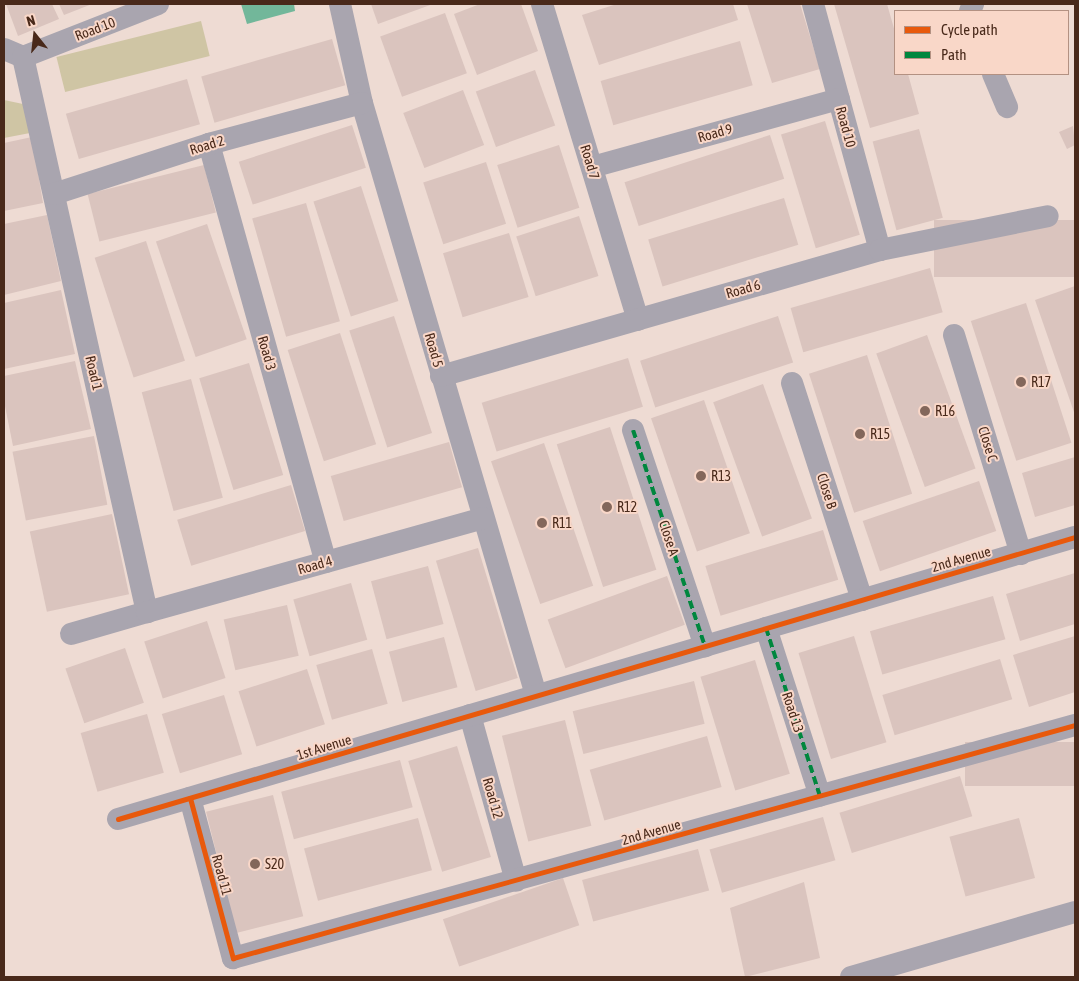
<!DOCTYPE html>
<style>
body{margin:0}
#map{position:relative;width:1079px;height:981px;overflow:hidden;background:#eedbd3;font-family:"Asap Condensed",sans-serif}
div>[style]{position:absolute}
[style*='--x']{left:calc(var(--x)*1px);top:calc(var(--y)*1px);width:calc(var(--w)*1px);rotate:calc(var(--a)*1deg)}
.green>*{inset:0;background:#cfc5a4;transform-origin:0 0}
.water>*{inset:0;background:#72b79a}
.building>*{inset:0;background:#dac4be;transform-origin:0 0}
.minor>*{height:22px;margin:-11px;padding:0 11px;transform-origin:11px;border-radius:11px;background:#a9a5af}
.quiet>*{height:4px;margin-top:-2px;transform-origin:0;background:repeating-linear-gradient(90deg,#00873e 0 8px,transparent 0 12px)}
.cycleway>*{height:5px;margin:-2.5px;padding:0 2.5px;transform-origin:2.5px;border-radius:2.5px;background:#e8590c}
.dots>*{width:14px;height:14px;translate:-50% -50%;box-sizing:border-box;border:2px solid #f9d7c8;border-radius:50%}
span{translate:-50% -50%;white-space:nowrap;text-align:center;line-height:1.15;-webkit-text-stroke:4px #f9d7c8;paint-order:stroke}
.street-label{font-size:14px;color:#49291a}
.poi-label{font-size:14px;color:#49291a}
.left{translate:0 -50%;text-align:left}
.frame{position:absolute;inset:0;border:5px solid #49291a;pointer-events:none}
.legend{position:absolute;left:894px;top:10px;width:175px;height:65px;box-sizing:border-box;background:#f9d7c8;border:1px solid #b39182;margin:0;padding:6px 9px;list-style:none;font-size:15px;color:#49291a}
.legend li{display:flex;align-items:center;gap:10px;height:25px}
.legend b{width:25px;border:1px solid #b39182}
.north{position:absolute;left:10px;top:10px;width:50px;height:50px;-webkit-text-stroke:4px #f9d7c8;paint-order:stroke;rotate:344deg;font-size:14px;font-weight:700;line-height:20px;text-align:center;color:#49291a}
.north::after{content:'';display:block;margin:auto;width:18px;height:22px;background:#49291a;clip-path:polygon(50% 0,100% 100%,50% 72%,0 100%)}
</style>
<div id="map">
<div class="green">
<i style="left:201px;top:21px;width:36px;height:149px;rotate:76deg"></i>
<i style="clip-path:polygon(4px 100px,23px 104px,30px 133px,4px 138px)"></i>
</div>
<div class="water">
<i style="clip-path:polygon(241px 4px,294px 4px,295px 11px,247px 24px)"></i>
</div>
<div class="building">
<i style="clip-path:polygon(6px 4px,52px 4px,59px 19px,18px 36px)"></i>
<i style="clip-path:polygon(59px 4px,92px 4px,64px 15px)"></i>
<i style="clip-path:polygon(371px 4px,433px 4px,378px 24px)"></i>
<i style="clip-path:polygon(480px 4px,521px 4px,538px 51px,477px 75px,454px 14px)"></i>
<i style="clip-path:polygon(617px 4px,733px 4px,738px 20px,599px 65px,582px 15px)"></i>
<i style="clip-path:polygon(747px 4px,800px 4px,820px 69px,772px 83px)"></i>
<i style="clip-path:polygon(834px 4px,887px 4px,895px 32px,895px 74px,908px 74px,919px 114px,870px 128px)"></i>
<i style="left:445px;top:13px;width:64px;height:69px;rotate:70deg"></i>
<i style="left:332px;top:39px;width:48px;height:136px;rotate:74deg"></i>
<i style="left:740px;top:41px;width:46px;height:145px;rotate:74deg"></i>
<i style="left:535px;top:70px;width:59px;height:63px;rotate:70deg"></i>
<i style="left:187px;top:79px;width:47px;height:126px;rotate:74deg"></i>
<i style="left:463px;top:90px;width:59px;height:64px;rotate:69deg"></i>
<i style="left:825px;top:121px;width:119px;height:46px;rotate:73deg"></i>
<i style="left:352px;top:125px;width:45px;height:119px;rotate:72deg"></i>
<i style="clip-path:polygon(1073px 126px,1075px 145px,1067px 149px,1059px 132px)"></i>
<i style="left:919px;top:129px;width:92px;height:48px;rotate:75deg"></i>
<i style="left:770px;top:135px;width:46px;height:153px;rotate:72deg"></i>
<i style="clip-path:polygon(32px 137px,43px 203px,4px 211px,4px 143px)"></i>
<i style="left:559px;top:145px;width:66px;height:65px;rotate:72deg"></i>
<i style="left:486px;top:162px;width:65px;height:66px;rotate:72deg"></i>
<i style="left:204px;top:165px;width:49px;height:120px;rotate:76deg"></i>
<i style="left:361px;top:186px;width:121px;height:50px;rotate:72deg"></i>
<i style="left:784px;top:198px;width:49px;height:142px;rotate:73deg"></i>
<i style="left:306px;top:203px;width:123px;height:56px;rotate:74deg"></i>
<i style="clip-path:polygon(47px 215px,61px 281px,4px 295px,4px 224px)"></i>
<i style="left:579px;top:216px;width:63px;height:66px;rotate:72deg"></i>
<i style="left:1075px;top:220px;width:57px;height:141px;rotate:90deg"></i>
<i style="left:207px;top:224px;width:122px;height:54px;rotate:71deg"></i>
<i style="left:509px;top:233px;width:67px;height:69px;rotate:73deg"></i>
<i style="left:146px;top:241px;width:126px;height:54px;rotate:72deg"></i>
<i style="left:930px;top:268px;width:46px;height:145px;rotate:74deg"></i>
<i style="clip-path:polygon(1075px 286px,1075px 415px,1035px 300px)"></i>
<i style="clip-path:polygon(61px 290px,75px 354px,4px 369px,4px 303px)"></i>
<i style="left:1026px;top:303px;width:147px;height:58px;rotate:72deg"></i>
<i style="left:394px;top:316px;width:123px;height:47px;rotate:72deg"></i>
<i style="left:778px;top:316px;width:49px;height:145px;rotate:72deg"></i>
<i style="left:340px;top:333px;width:117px;height:55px;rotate:72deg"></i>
<i style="left:927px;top:335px;width:142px;height:54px;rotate:70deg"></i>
<i style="left:867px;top:355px;width:146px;height:61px;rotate:72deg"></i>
<i style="left:628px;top:358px;width:51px;height:153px;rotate:73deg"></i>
<i style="clip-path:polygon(75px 361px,91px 429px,13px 446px,4px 401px,4px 376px)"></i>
<i style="left:249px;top:363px;width:117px;height:52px;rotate:73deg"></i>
<i style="left:191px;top:379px;width:123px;height:51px;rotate:75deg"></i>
<i style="left:763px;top:384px;width:143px;height:53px;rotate:70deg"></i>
<i style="left:704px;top:400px;width:141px;height:56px;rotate:71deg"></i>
<i style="left:610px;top:427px;width:150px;height:56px;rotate:72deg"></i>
<i style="left:94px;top:436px;width:70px;height:83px;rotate:79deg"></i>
<i style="left:449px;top:442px;width:47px;height:123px;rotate:74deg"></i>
<i style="left:544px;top:443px;width:151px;height:56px;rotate:71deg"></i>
<i style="clip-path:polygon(1075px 457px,1075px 505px,1035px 517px,1022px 473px)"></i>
<i style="left:979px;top:481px;width:53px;height:123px;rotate:71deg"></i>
<i style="left:291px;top:485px;width:48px;height:119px;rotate:73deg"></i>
<i style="left:112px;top:514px;width:82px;height:84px;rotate:78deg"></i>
<i style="left:823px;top:530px;width:52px;height:123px;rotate:73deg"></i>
<i style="left:478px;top:548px;width:136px;height:44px;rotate:73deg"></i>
<i style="left:428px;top:566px;width:60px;height:59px;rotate:75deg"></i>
<i style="clip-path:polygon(1075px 573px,1075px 624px,1020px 641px,1006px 594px)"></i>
<i style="left:667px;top:576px;width:52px;height:127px;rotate:70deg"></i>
<i style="left:351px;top:583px;width:59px;height:60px;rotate:74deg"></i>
<i style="left:993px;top:596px;width:45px;height:128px;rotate:74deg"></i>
<i style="left:287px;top:605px;width:52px;height:65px;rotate:77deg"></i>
<i style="left:207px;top:621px;width:60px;height:66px;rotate:72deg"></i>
<i style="left:854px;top:636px;width:111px;height:58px;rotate:73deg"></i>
<i style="clip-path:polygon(1075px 636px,1075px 692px,1029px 707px,1013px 655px)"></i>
<i style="left:444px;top:637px;width:52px;height:57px;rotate:75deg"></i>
<i style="left:125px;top:648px;width:58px;height:63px;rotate:71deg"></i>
<i style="left:372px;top:649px;width:57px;height:58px;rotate:74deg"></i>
<i style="left:1000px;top:659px;width:42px;height:123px;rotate:73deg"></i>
<i style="left:755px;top:660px;width:119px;height:57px;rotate:73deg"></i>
<i style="left:307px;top:669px;width:58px;height:72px;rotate:72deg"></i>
<i style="left:694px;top:681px;width:44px;height:125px;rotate:76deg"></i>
<i style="left:224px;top:695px;width:62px;height:65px;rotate:73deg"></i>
<i style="left:147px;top:714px;width:61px;height:69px;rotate:74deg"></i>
<i style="left:565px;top:720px;width:109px;height:65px;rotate:76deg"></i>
<i style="left:707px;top:736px;width:53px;height:122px;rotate:74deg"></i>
<i style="left:1075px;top:742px;width:44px;height:110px;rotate:90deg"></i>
<i style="left:457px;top:746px;width:116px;height:51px;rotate:73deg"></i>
<i style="left:400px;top:760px;width:49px;height:123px;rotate:75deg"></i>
<i style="left:960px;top:776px;width:42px;height:126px;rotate:73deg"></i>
<i style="left:273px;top:795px;width:125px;height:69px;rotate:76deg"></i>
<i style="left:823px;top:817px;width:45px;height:118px;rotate:74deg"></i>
<i style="left:418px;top:818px;width:54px;height:118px;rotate:75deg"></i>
<i style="left:1019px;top:818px;width:62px;height:72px;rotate:75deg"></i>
<i style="left:698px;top:849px;width:43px;height:120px;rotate:75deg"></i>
<i style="left:563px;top:878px;width:50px;height:127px;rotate:71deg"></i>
<i style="clip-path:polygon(804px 882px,820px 958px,745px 977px,730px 908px)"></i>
</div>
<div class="minor">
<i style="--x:340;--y:4;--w:101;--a:77.5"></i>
<i style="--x:362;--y:103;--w:617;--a:73.62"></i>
<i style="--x:542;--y:4;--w:330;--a:73.1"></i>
<i style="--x:813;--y:4;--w:255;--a:74.8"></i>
<i style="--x:970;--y:11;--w:8;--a:-67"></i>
<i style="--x:4;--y:49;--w:21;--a:23"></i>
<i style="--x:23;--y:57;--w:145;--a:-21.4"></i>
<i style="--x:23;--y:57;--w:569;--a:77.41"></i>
<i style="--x:147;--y:612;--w:79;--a:163.9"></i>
<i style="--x:993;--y:74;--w:36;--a:67"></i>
<i style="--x:209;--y:144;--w:434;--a:74.4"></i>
<i style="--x:592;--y:167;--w:256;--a:-15.4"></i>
<i style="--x:54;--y:194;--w:163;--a:-17.9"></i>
<i style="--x:209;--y:144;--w:158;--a:-15"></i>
<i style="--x:954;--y:335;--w:229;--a:73"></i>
<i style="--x:441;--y:376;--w:457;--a:-16"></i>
<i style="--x:880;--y:250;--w:171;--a:-11.4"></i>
<i style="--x:792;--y:383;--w:228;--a:72.1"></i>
<i style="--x:633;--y:430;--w:228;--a:71.6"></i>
<i style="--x:147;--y:612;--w:349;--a:-15.6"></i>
<i style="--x:766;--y:628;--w:176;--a:72.2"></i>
<i style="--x:470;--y:715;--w:172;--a:74.5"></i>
<i style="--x:190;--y:798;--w:166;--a:75"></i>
<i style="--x:233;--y:958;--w:874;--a:-15.47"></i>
<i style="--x:118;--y:819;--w:998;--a:-16.42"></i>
<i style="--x:851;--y:977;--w:233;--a:-16.2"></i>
</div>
<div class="quiet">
<i style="--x:633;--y:430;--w:228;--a:71.6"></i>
<i style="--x:766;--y:628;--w:176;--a:72.2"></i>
</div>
<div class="cycleway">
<i style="--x:190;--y:798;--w:166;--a:75"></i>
<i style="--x:233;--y:958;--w:874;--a:-15.47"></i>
<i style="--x:118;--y:819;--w:998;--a:-16.42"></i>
</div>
<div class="dots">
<i style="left:1021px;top:382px;background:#83675b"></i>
<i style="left:925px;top:411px;background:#83675b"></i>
<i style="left:860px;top:434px;background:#83675b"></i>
<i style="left:701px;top:476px;background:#83675b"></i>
<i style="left:607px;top:507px;background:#83675b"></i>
<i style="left:542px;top:523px;background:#83675b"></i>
<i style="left:255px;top:864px;background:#83675b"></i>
</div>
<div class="street-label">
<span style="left:95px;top:29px;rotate:-21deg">Road 10</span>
<span style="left:846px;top:127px;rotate:75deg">Road 10</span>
<span style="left:715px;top:133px;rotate:-16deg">Road 9</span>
<span style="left:207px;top:145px;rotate:-17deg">Road 2</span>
<span style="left:590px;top:162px;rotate:73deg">Road 7</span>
<span style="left:743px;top:289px;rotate:-16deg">Road 6</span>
<span style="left:434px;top:350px;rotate:74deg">Road 5</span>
<span style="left:267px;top:353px;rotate:74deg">Road 3</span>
<span style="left:94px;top:373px;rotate:77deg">Road 1</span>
<span style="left:988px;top:444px;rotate:73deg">Close C</span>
<span style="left:827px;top:491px;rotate:72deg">Close B</span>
<span style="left:669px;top:538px;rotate:72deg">Close A</span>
<span style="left:961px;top:559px;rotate:-16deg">2nd Avenue</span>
<span style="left:315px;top:565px;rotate:-16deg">Road 4</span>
<span style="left:793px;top:712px;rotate:72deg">Road 13</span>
<span style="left:324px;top:747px;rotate:-17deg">1st Avenue</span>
<span style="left:493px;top:798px;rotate:74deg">Road 12</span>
<span style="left:651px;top:832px;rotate:-16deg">2nd Avenue</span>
<span style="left:222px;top:875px;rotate:75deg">Road 11</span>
</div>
<div class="poi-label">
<span class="left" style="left:1031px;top:382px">R17</span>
<span class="left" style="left:935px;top:411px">R16</span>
<span class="left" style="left:870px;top:434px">R15</span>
<span class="left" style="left:711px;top:476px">R13</span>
<span class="left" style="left:617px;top:507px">R12</span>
<span class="left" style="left:552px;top:523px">R11</span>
<span class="left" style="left:265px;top:864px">S20</span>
</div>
<div class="frame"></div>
<ul class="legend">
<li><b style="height:6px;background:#e8590c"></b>Cycle path</li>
<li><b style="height:6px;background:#00873e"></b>Path</li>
</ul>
<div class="north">N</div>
</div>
